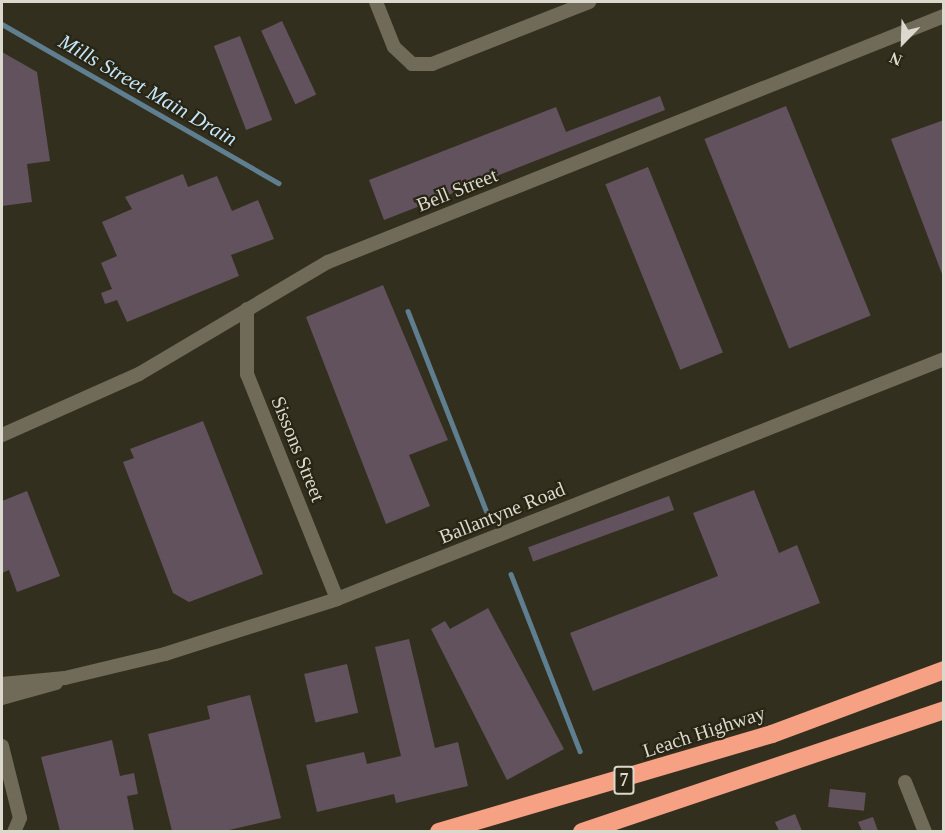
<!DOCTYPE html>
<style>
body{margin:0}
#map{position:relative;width:945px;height:833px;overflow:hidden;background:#332f1e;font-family:Georgia,serif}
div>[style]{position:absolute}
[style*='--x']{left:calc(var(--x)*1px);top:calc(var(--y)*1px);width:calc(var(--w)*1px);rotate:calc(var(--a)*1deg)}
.stream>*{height:4.5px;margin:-2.25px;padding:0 2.25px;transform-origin:2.25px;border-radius:2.25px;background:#5f7f91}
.building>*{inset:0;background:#62525e;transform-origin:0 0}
.street>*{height:14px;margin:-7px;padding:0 7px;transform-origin:7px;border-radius:7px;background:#706b58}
.highway>*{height:18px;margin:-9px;padding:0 9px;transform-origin:9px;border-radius:9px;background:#f6a183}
span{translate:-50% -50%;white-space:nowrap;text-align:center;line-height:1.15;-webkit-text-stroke:4.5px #292514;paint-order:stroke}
.shield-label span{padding:2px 4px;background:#292514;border:2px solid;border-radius:4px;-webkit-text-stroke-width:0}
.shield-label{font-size:18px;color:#dbd8ce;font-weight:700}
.street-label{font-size:20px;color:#dbd8ce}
.water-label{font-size:21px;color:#c5e7fc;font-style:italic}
.frame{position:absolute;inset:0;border:3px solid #dbd8ce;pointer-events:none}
.north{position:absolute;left:873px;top:12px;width:60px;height:60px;-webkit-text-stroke:4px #292514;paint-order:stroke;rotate:203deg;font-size:16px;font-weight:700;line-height:24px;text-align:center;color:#dbd8ce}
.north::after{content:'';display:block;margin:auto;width:21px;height:27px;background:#dbd8ce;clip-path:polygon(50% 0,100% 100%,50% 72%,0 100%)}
</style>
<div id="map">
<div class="stream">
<i style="--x:2;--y:24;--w:319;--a:29.9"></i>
<i style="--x:408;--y:311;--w:214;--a:68.6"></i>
<i style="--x:511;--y:574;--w:190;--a:68.7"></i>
</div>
<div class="building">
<i style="left:282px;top:21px;width:81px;height:23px;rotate:65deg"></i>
<i style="left:240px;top:36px;width:90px;height:28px;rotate:69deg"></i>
<i style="clip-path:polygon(2px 52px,37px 72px,50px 161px,27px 164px,32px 202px,2px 206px)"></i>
<i style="clip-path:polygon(660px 96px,665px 110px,384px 220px,369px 180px,556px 107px,566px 132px)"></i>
<i style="left:786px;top:106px;width:226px;height:88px;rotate:68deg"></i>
<i style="clip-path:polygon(944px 120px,944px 273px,942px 274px,891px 139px)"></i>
<i style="left:648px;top:167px;width:200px;height:46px;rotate:68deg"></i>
<i style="clip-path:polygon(183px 174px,188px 187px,217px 176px,232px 211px,258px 200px,274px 239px,231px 255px,239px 276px,127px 322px,117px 300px,105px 304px,101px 293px,112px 289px,101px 263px,117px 256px,102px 222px,132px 209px,125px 197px)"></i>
<i style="clip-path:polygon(383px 285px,448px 440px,409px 455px,430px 506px,386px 524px,306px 317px)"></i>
<i style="clip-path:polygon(203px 421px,263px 574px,189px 602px,173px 593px,123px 462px,134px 458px,130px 449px)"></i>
<i style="clip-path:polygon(754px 490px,779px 553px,797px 545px,820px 603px,593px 691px,570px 633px,718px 576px,693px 513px)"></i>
<i style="clip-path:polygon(27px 491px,60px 576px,17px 592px,9px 570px,2px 573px,2px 501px)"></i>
<i style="left:669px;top:496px;width:15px;height:150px;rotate:70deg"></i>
<i style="clip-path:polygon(488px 608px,564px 749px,507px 780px,431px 629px,445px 621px,450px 629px)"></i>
<i style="clip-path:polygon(409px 639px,435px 748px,458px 742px,468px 786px,396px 803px,394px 794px,317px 812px,306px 765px,364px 752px,367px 764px,401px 756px,375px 647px)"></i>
<i style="left:347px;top:664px;width:50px;height:44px;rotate:77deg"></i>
<i style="clip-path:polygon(250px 695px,281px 818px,225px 831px,172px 831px,148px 734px,210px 719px,207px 706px)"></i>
<i style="clip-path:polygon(112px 740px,120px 776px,134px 773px,138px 794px,127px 796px,134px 831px,60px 831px,41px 757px)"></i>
<i style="left:830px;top:789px;width:36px;height:18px;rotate:6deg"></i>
<i style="clip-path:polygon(795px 814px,802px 831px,779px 831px,775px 822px)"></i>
<i style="clip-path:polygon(873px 817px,878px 831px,862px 831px,858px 822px)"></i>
</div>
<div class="street">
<i style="--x:376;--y:2;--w:48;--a:68.2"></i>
<i style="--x:394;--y:47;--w:25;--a:43"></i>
<i style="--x:412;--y:64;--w:20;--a:0"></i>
<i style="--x:432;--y:64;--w:169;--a:-21.5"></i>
<i style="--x:247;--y:309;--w:65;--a:90"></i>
<i style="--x:247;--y:374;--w:242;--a:68.2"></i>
<i style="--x:2;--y:435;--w:150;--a:-24"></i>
<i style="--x:139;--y:374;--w:220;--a:-30.7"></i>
<i style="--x:328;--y:262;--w:663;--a:-21.77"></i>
<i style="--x:2;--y:684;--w:63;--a:-5.4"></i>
<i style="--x:65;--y:678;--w:103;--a:-13.5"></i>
<i style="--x:165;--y:654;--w:181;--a:-17.7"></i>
<i style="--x:337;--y:599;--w:653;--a:-21.57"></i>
<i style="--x:2;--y:698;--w:56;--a:-15.5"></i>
<i style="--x:2;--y:746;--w:74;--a:76"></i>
<i style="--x:20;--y:818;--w:15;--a:113"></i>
<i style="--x:905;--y:782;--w:54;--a:68.2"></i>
</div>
<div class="highway">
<i style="--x:439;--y:832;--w:347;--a:-16.4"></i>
<i style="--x:772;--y:734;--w:184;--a:-20.4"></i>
<i style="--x:582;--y:832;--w:382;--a:-18.6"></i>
</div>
<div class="shield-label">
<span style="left:624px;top:780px">7</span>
</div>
<div class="street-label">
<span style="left:457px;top:190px;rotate:-22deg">Bell Street</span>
<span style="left:298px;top:449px;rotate:68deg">Sissons Street</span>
<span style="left:502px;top:513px;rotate:-22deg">Ballantyne Road</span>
<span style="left:704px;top:732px;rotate:-18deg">Leach Highway</span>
</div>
<div class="water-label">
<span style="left:148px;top:90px;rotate:30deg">Mills Street Main Drain</span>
</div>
<div class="frame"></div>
<div class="north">N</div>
</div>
